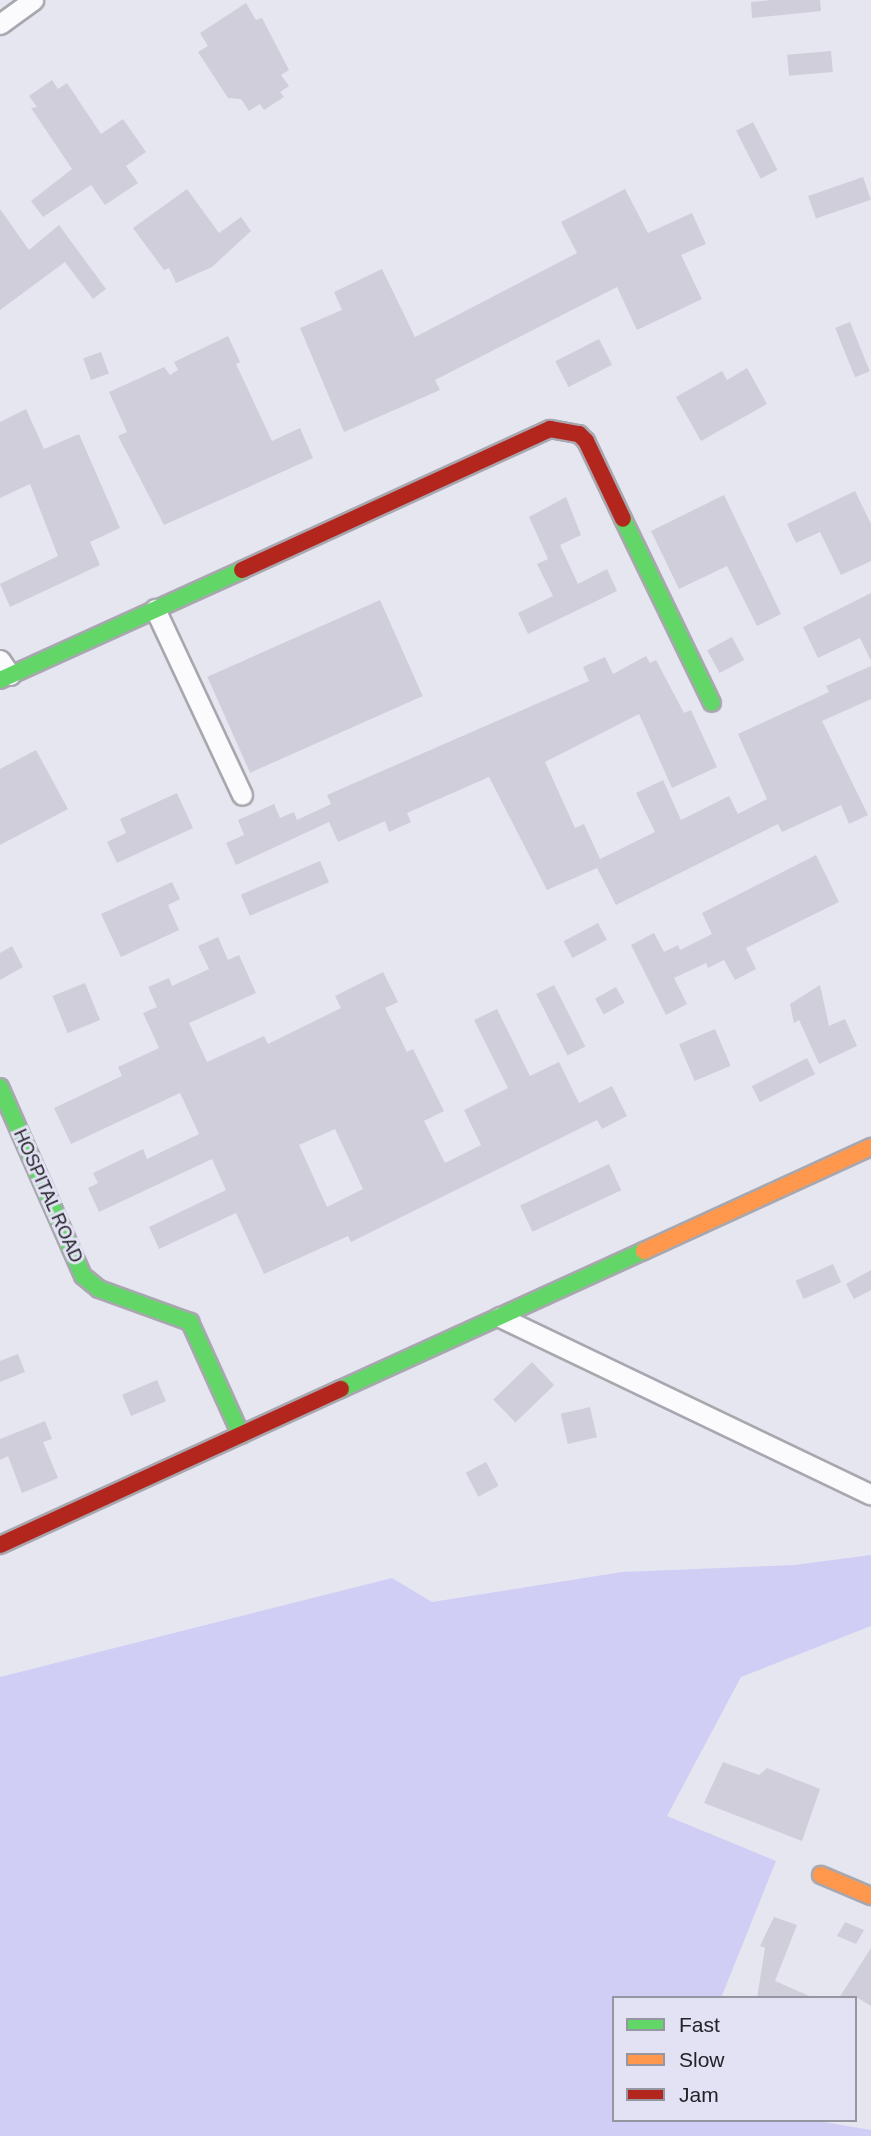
<!DOCTYPE html>
<style>
body{margin:0}
#map{position:relative;width:871px;height:2136px;overflow:hidden;background:#e6e6f0;font-family:Arial,sans-serif}
div>[style]{position:absolute}
[style*='--x']{left:calc(var(--x)*1px);top:calc(var(--y)*1px);width:calc(var(--w)*1px);rotate:calc(var(--a)*1deg)}
.green>*{inset:0;background:#d1cef6}
.building>*{inset:0;background:#cfceda;transform-origin:0 0}
.roads{filter:drop-shadow(2px 0 #a8a7af) drop-shadow(-2px 0 #a8a7af) drop-shadow(0 2px #a8a7af) drop-shadow(0 -2px #a8a7af)}
.street>*{height:19px;margin:-9.5px;padding:0 9.5px;transform-origin:9.5px;border-radius:9.5px;background:#fbfbfd}
.fast>*{height:16px;margin:-8px;padding:0 8px;transform-origin:8px;border-radius:8px;background:#63d668}
.slow>*{height:16px;margin:-8px;padding:0 8px;transform-origin:8px;border-radius:8px;background:#ff974d}
.jam>*{height:16px;margin:-8px;padding:0 8px;transform-origin:8px;border-radius:8px;background:#b3261e}
span{translate:-50% -50%;white-space:nowrap;text-align:center;line-height:1.15;-webkit-text-stroke:6px #e3e2f4;paint-order:stroke}
.street-label{font-size:18px;color:#222228}
.legend{position:absolute;left:612px;top:1996px;width:245px;height:126px;box-sizing:border-box;background:#e3e2f4;border:2px solid #9695a2;margin:0;padding:9px 12px;list-style:none;font-size:21px;color:#222228}
.legend li{display:flex;align-items:center;gap:14px;height:35px}
.legend b{width:35px;border:2px solid #9695a2}
</style>
<div id="map">
<div class="green">
<i style="clip-path:polygon(871px 1555px,871px 1626px,741px 1677px,667px 1816px,776px 1861px,721px 1998px,614px 1998px,614px 2120px,812px 2120px,871px 2130px,871px 2136px,0 2136px,0 1677px,392px 1578px,432px 1602px,622px 1572px,794px 1565px)"></i>
</div>
<div class="building">
<i style="clip-path:polygon(771px 0,820px 0,821px 11px,752px 18px,751px 2px)"></i>
<i style="clip-path:polygon(246px 3px,256px 20px,262px 18px,289px 70px,281px 75px,289px 86px,280px 92px,284px 97px,264px 110px,260px 104px,249px 111px,241px 99px,228px 98px,198px 52px,208px 46px,200px 33px)"></i>
<i style="left:831px;top:51px;width:21px;height:44px;rotate:85deg"></i>
<i style="clip-path:polygon(52px 80px,58px 89px,67px 83px,101px 134px,123px 119px,146px 152px,126px 166px,138px 183px,105px 205px,91px 185px,43px 217px,31px 201px,72px 169px,31px 108px,37px 107px,29px 96px)"></i>
<i style="left:753px;top:122px;width:54px;height:19px;rotate:63deg"></i>
<i style="left:863px;top:177px;width:24px;height:58px;rotate:71deg"></i>
<i style="clip-path:polygon(187px 189px,219px 233px,241px 217px,251px 231px,212px 267px,176px 283px,169px 268px,164px 270px,133px 228px)"></i>
<i style="clip-path:polygon(625px 189px,648px 233px,692px 213px,706px 244px,681px 255px,702px 299px,637px 330px,617px 287px,435px 380px,440px 390px,344px 432px,300px 328px,342px 310px,334px 292px,382px 269px,415px 337px,577px 253px,561px 222px)"></i>
<i style="clip-path:polygon(0 209px,29px 250px,59px 225px,106px 289px,93px 299px,65px 262px,0 310px)"></i>
<i style="left:850px;top:322px;width:53px;height:16px;rotate:68deg"></i>
<i style="clip-path:polygon(228px 336px,240px 362px,236px 364px,272px 441px,300px 428px,313px 458px,164px 525px,118px 436px,127px 432px,109px 392px,164px 367px,170px 375px,178px 370px,174px 362px)"></i>
<i style="left:599px;top:339px;width:29px;height:49px;rotate:63deg"></i>
<i style="left:101px;top:352px;width:23px;height:19px;rotate:70deg"></i>
<i style="clip-path:polygon(747px 368px,767px 404px,701px 441px,676px 397px,722px 371px,727px 380px)"></i>
<i style="clip-path:polygon(26px 409px,44px 449px,79px 434px,120px 528px,90px 542px,100px 565px,10px 607px,0 584px,58px 556px,30px 484px,0 498px,0 422px)"></i>
<i style="clip-path:polygon(855px 491px,871px 524px,871px 561px,841px 575px,820px 532px,796px 543px,787px 524px)"></i>
<i style="clip-path:polygon(724px 495px,781px 614px,757px 626px,727px 566px,679px 589px,651px 531px)"></i>
<i style="clip-path:polygon(566px 497px,581px 535px,560px 545px,578px 584px,607px 569px,617px 591px,528px 634px,518px 613px,553px 596px,537px 564px,548px 559px,529px 517px)"></i>
<i style="clip-path:polygon(871px 593px,871px 661px,860px 638px,818px 658px,803px 627px)"></i>
<i style="left:380px;top:600px;width:105px;height:189px;rotate:66deg"></i>
<i style="left:732px;top:637px;width:26px;height:28px;rotate:62deg"></i>
<i style="clip-path:polygon(646px 656px,650px 663px,656px 660px,684px 713px,691px 710px,717px 767px,672px 788px,639px 714px,545px 762px,575px 828px,584px 824px,600px 859px,655px 832px,636px 793px,663px 780px,681px 820px,729px 796px,738px 814px,767px 799px,738px 734px,829px 692px,826px 686px,871px 666px,871px 699px,822px 721px,868px 815px,849px 824px,841px 805px,782px 832px,778px 824px,616px 905px,597px 868px,547px 890px,489px 777px,407px 813px,411px 822px,389px 832px,385px 821px,338px 842px,329px 822px,236px 865px,226px 843px,244px 835px,238px 820px,274px 804px,280px 818px,294px 812px,297px 820px,331px 804px,327px 795px,589px 681px,583px 667px,605px 657px,613px 674px)"></i>
<i style="clip-path:polygon(36px 750px,68px 809px,0 845px,0 769px)"></i>
<i style="clip-path:polygon(177px 793px,193px 828px,117px 863px,107px 842px,126px 833px,120px 819px)"></i>
<i style="clip-path:polygon(816px 855px,839px 902px,746px 948px,756px 969px,735px 980px,724px 960px,708px 968px,706px 963px,674px 978px,687px 1004px,666px 1015px,631px 945px,654px 933px,664px 952px,678px 945px,680px 950px,712px 934px,702px 913px)"></i>
<i style="left:320px;top:861px;width:23px;height:86px;rotate:67deg"></i>
<i style="clip-path:polygon(172px 882px,180px 899px,168px 905px,179px 930px,121px 957px,101px 914px)"></i>
<i style="left:598px;top:923px;width:19px;height:39px;rotate:62deg"></i>
<i style="clip-path:polygon(evenodd,218px 937px,228px 960px,239px 955px,256px 993px,189px 1023px,207px 1062px,264px 1036px,268px 1044px,341px 1008px,335px 996px,383px 972px,398px 1002px,385px 1008px,407px 1052px,413px 1049px,444px 1111px,424px 1121px,445px 1163px,481px 1145px,464px 1110px,508px 1088px,474px 1020px,497px 1009px,530px 1076px,559px 1062px,579px 1103px,612px 1086px,627px 1116px,602px 1129px,597px 1120px,351px 1242px,348px 1236px,264px 1274px,236px 1213px,159px 1249px,149px 1227px,226px 1190px,212px 1159px,99px 1212px,88px 1188px,98px 1183px,93px 1173px,143px 1149px,147px 1159px,199px 1134px,180px 1093px,71px 1144px,54px 1108px,122px 1076px,118px 1067px,159px 1048px,143px 1013px,157px 1007px,148px 987px,169px 978px,172px 986px,209px 969px,198px 946px,218px 937px,335px 1129px,363px 1189px,327px 1207px,299px 1145px,335px 1129px)"></i>
<i style="clip-path:polygon(12px 946px,23px 967px,0 980px,0 953px)"></i>
<i style="left:85px;top:983px;width:40px;height:35px;rotate:68deg"></i>
<i style="left:554px;top:985px;width:69px;height:20px;rotate:63deg"></i>
<i style="clip-path:polygon(820px 985px,829px 1026px,845px 1019px,857px 1046px,819px 1064px,799px 1020px,794px 1023px,790px 1004px)"></i>
<i style="left:616px;top:987px;width:18px;height:24px;rotate:61deg"></i>
<i style="left:715px;top:1029px;width:40px;height:39px;rotate:67deg"></i>
<i style="left:807px;top:1058px;width:18px;height:62px;rotate:63deg"></i>
<i style="left:609px;top:1164px;width:29px;height:98px;rotate:65deg"></i>
<i style="left:833px;top:1264px;width:20px;height:41px;rotate:66deg"></i>
<i style="clip-path:polygon(871px 1270px,871px 1290px,854px 1299px,846px 1284px)"></i>
<i style="clip-path:polygon(18px 1354px,25px 1372px,0 1382px,0 1361px)"></i>
<i style="left:532px;top:1362px;width:32px;height:54px;rotate:46deg"></i>
<i style="left:157px;top:1380px;width:23px;height:38px;rotate:67deg"></i>
<i style="left:590px;top:1407px;width:31px;height:30px;rotate:77deg"></i>
<i style="clip-path:polygon(45px 1421px,52px 1439px,43px 1442px,58px 1478px,22px 1493px,8px 1456px,0 1460px,0 1439px)"></i>
<i style="left:486px;top:1462px;width:27px;height:23px;rotate:62deg"></i>
<i style="clip-path:polygon(723px 1762px,759px 1775px,767px 1768px,820px 1789px,802px 1841px,704px 1803px)"></i>
<i style="clip-path:polygon(774px 1917px,797px 1925px,775px 1981px,814px 1998px,757px 1998px,765px 1948px,760px 1946px)"></i>
<i style="clip-path:polygon(845px 1922px,864px 1930px,856px 1944px,837px 1936px)"></i>
<i style="clip-path:polygon(871px 1948px,871px 2006px,858px 1998px,839px 1998px)"></i>
</div>
<div class="roads">
<div class="street">
<i style="--x:0;--y:24;--w:41;--a:-36"></i>
<i style="--x:155;--y:609;--w:205;--a:64.9"></i>
<i style="--x:0;--y:660;--w:18;--a:56"></i>
<i style="--x:500;--y:1317;--w:411;--a:25.6"></i>
</div>
<div class="fast">
<i style="--x:623;--y:519;--w:204;--a:64.2"></i>
<i style="--x:0;--y:680;--w:266;--a:-24.4"></i>
<i style="--x:0;--y:1087;--w:206;--a:66.3"></i>
<i style="--x:83;--y:1276;--w:21;--a:39"></i>
<i style="--x:99;--y:1289;--w:97;--a:19.9"></i>
<i style="--x:190;--y:1322;--w:124;--a:65.7"></i>
<i style="--x:341;--y:1389;--w:333;--a:-24.5"></i>
</div>
<div class="slow">
<i style="--x:644;--y:1251;--w:250;--a:-24.6"></i>
<i style="--x:821;--y:1875;--w:54;--a:22.8"></i>
</div>
<div class="jam">
<i style="--x:242;--y:570;--w:339;--a:-24.6"></i>
<i style="--x:550;--y:429;--w:29;--a:10"></i>
<i style="--x:579;--y:434;--w:10;--a:45"></i>
<i style="--x:586;--y:441;--w:86;--a:64.6"></i>
<i style="--x:0;--y:1545;--w:375;--a:-24.6"></i>
</div>
</div>
<div class="street-label">
<span style="left:48px;top:1196px;rotate:66deg">HOSPITAL ROAD</span>
</div>
<ul class="legend">
<li><b style="height:9px;background:#63d668"></b>Fast</li>
<li><b style="height:9px;background:#ff974d"></b>Slow</li>
<li><b style="height:9px;background:#b3261e"></b>Jam</li>
</ul>
</div>
